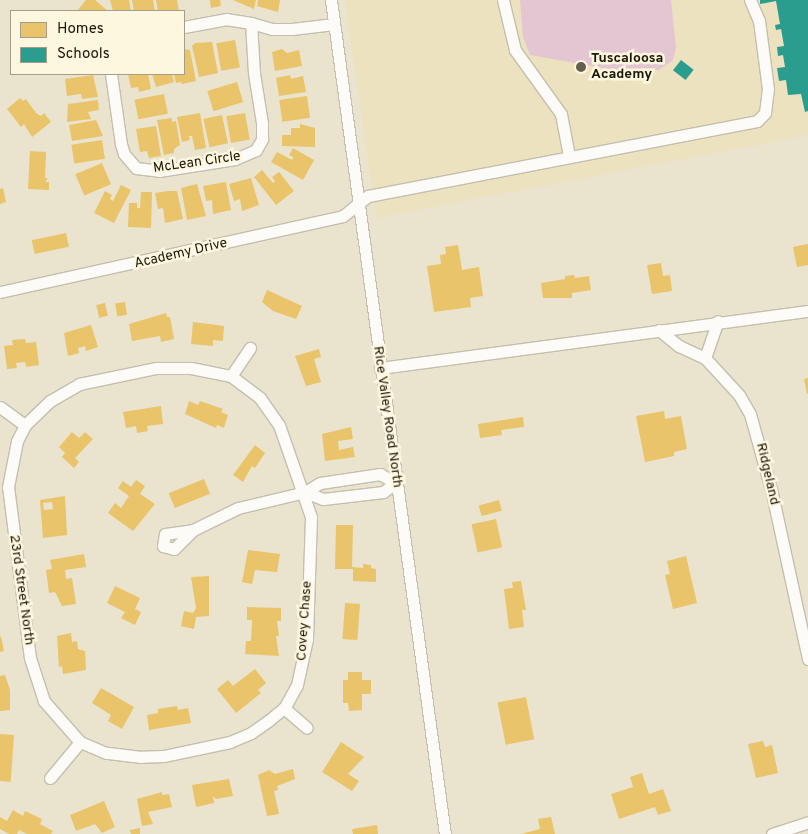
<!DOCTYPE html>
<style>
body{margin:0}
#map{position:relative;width:808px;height:834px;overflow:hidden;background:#eae3ce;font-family:Overpass,sans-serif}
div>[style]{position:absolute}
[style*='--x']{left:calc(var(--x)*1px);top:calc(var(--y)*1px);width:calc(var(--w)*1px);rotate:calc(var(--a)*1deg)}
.built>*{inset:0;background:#ede2bf}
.green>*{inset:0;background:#e3c6d1}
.homes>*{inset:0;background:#e9c46a;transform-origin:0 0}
.schools>*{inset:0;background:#2a9d8f;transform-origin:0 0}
.roads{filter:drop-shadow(1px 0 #c3bfae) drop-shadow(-1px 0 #c3bfae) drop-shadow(0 1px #c3bfae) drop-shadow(0 -1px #c3bfae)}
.minor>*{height:11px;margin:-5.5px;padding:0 5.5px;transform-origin:5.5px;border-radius:5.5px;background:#fcfbf8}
.dots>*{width:14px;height:14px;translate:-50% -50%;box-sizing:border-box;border:2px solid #fef7e0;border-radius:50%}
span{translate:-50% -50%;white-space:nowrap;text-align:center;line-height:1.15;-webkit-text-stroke:5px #fef7e0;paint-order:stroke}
.poi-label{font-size:14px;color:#1b1708;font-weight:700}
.left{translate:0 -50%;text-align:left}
.street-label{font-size:14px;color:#1b1708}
.legend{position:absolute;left:10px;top:10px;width:175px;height:65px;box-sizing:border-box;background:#fef7e0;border:1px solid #a39d8a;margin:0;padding:6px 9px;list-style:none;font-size:15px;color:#1b1708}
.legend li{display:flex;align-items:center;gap:10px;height:25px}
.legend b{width:25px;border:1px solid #a39d8a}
</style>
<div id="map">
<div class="built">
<i style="clip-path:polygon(345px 0,808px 0,808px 135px,376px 218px)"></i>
</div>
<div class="green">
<i style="clip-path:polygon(671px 0,676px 48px,673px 60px,659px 70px,625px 72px,530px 55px,523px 37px,520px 0)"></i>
</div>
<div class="homes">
<i style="clip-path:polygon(86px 0,95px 0,108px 11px,77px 11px)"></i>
<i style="clip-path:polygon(110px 0,129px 0,131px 11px,113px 11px)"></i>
<i style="clip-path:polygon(132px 0,153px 0,155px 11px,134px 11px)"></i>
<i style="clip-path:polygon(156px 0,177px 0,179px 11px,158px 11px)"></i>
<i style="clip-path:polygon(210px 0,220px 0,221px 6px,211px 8px)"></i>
<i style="clip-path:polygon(233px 0,256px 0,254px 9px)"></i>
<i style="clip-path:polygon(258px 0,280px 0,278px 12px,257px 6px)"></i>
<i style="left:235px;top:40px;width:28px;height:19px;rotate:80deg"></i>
<i style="clip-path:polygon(212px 42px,218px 73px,199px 77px,192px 46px,195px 43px)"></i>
<i style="clip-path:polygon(184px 49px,190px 50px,196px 81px,182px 84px,181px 82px,176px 83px,174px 74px,184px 74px)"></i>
<i style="clip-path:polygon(282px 49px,287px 53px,299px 50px,302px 66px,275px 71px,272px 52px)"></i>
<i style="clip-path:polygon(128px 74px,148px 74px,151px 89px,139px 92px,138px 87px,131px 88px)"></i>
<i style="clip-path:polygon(152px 74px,172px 74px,174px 82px,156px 87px)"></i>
<i style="clip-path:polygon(93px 75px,98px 97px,82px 99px,81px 94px,67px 96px,65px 79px)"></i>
<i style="clip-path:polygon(290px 75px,291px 79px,303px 76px,306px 92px,279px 96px,276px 78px)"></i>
<i style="left:237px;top:82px;width:21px;height:31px;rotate:73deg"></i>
<i style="left:164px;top:94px;width:20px;height:30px;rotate:79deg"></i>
<i style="left:307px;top:96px;width:22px;height:28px;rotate:82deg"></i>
<i style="clip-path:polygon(20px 98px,23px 101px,26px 99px,36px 113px,41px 116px,44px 113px,51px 122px,32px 137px,24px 124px,21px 127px,7px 109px)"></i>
<i style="clip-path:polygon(98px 100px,99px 110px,88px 112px,91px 119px,67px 122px,68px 104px)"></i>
<i style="clip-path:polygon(200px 113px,206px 148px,195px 150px,192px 136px,189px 136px,190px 140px,182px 142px,177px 117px)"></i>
<i style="left:245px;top:113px;width:27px;height:19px;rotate:80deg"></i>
<i style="left:222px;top:115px;width:29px;height:19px;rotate:78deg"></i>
<i style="clip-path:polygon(172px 118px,172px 122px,176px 121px,180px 145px,174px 149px,174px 153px,164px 155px,157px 120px)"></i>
<i style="clip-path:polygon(96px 120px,103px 136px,72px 141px,69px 125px)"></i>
<i style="clip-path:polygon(300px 124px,315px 128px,315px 147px,282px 146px,282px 135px,291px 135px,291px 128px,300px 128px)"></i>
<i style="clip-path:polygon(156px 126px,161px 156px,149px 158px,147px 151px,140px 152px,136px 129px)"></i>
<i style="left:102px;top:140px;width:19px;height:31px;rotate:81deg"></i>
<i style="clip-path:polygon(293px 148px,314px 160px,303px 180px,271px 162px,277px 152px,292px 160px,293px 157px,289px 155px)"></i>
<i style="clip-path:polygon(30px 151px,46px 152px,45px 178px,48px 178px,45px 182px,49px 182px,49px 190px,28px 189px)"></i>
<i style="left:102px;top:163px;width:23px;height:29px;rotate:67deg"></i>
<i style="clip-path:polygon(262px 170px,273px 183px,275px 181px,272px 177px,279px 172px,294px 191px,276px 205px,254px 177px)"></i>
<i style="clip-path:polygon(251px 178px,259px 205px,242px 211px,240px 199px,234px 201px,229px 184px)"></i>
<i style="clip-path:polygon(226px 182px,231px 210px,213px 214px,212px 200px,206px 201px,203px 186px)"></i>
<i style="clip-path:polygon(197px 184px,206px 216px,187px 220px,181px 188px)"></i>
<i style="clip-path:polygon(121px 185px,131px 190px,114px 223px,94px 213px,105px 191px,112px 195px,110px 199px,113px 201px)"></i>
<i style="clip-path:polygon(3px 188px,6px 202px,0 204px,0 189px)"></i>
<i style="clip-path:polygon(168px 191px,177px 191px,183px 219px,165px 223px,163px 208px,158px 209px,155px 193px)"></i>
<i style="clip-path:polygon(141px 192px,152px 192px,151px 228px,128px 227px,129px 203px,137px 203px,137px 208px,140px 208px)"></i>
<i style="left:66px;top:233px;width:14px;height:35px;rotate:78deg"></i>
<i style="clip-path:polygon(808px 244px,808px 265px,797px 267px,793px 247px)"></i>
<i style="clip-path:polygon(458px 245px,462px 270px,479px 267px,483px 296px,470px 298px,471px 307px,434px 312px,427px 266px,441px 264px,440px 255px,446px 254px,445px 247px)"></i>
<i style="clip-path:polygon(661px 263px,663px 276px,670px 275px,672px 291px,652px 294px,647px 265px)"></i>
<i style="clip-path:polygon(574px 275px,575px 278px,589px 276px,591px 290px,572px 293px,572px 298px,543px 298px,541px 283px,565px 279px,565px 276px)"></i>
<i style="clip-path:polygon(267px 290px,302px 306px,296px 319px,273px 311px,262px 302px)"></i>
<i style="left:125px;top:302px;width:13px;height:10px;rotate:81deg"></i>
<i style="left:105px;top:303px;width:13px;height:9px;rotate:77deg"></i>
<i style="clip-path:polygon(166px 313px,167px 317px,170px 317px,174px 339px,161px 342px,160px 336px,132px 341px,129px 324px)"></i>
<i style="clip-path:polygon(193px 322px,224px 326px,223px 341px,213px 340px,213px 346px,191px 344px)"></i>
<i style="clip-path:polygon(91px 325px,98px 347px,86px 351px,85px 346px,78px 348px,79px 353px,68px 356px,64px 333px)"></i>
<i style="clip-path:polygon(25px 339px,26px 343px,36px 342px,39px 365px,26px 367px,25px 362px,16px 363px,17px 368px,7px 369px,4px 346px,13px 345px,12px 340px)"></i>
<i style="clip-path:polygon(319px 349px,321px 357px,314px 359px,321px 382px,306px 386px,295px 356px)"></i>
<i style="clip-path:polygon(808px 378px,808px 393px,807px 394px,804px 379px)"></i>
<i style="clip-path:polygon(189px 401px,198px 405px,200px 401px,223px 409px,221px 412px,228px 415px,224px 428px,217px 425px,216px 428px,185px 414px)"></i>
<i style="clip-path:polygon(161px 406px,163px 424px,147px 426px,148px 431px,137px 433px,136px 426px,126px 428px,123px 412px)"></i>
<i style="clip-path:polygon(664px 411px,665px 419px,681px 416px,687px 449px,674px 452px,674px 456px,645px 462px,636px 416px)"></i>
<i style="clip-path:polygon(523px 417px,524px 427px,501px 430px,502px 435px,480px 438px,478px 424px)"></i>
<i style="clip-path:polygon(351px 427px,353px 439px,338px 441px,339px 450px,353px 447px,355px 457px,325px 461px,322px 434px)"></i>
<i style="clip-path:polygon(72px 432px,79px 438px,85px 432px,93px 439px,75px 458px,79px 462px,74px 468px,62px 457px,65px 453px,59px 447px)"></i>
<i style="clip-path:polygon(255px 445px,265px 453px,255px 468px,252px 466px,243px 482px,233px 475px)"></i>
<i style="left:204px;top:479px;width:16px;height:38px;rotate:68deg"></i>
<i style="clip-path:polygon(136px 480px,145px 486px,140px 494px,155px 504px,133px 531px,108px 513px,115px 503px,121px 508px,129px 496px,118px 488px,123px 481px,131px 487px)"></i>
<i style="clip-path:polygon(evenodd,65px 496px,67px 535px,43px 538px,40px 500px,65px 496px,52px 502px,53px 509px,44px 510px,43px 503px,52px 502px)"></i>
<i style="left:499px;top:500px;width:11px;height:21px;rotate:75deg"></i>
<i style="left:496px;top:519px;width:29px;height:25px;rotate:78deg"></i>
<i style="clip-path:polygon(336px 525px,353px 525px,352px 567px,363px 568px,363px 564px,371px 565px,371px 568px,376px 569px,376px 582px,353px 581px,353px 569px,335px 569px)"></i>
<i style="clip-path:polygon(248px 550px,280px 554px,277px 572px,255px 570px,252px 584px,242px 582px)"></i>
<i style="clip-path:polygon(84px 554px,86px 567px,65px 570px,66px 579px,72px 578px,76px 604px,62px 606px,55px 592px,49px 593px,46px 570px,52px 569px,50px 560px)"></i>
<i style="clip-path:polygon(686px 556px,697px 603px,673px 609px,665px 575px,670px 574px,667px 561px)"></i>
<i style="clip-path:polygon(209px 576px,209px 616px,196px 617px,194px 629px,181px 626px,184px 611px,193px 613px,196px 608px,191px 577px)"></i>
<i style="clip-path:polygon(521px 581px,526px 610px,522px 610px,524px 627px,509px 629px,504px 589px,513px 588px,512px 582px)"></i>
<i style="clip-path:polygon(115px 586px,140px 598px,135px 609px,141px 612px,135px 625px,121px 618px,125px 612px,107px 603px)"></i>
<i style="left:345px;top:603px;width:15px;height:36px;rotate:4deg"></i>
<i style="clip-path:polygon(247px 607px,281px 608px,281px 621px,277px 621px,279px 636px,276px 636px,279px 656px,245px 654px,246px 641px,251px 641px,252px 620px,247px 620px)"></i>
<i style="clip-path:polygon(71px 633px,72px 642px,77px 641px,78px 649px,85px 651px,86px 670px,63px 674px,62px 666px,59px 667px,57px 636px)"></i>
<i style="clip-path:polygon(1px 636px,4px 651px,0 652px,0 637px)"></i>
<i style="clip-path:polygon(255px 669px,266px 683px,258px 690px,261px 693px,236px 713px,217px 689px,228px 680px,233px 686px)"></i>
<i style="clip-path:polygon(348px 672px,362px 672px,362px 680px,371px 680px,371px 694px,362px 694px,362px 710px,349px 711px,348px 703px,343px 703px,343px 680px,348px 680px)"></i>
<i style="clip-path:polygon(5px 675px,10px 690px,10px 710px,0 711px,0 676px)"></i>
<i style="clip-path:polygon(101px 688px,134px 707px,122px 729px,108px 721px,111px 715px,92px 703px)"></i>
<i style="left:526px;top:697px;width:43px;height:29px;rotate:79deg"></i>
<i style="clip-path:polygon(177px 706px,178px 710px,188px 708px,191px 723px,149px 730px,147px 715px,158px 713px,158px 709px)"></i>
<i style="left:0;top:734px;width:14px;height:47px;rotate:4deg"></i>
<i style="clip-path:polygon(763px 741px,765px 747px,772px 745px,778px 773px,756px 778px,748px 744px)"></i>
<i style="clip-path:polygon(341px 742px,364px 757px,348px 774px,359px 781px,352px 791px,322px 772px)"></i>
<i style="clip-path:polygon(293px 769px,295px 779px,277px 786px,278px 790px,274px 791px,279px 814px,267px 816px,258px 775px,269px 770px,275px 774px)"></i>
<i style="clip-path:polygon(642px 773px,649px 794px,663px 789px,671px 811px,658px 815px,655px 807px,619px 819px,611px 794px,633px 787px,630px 777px)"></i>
<i style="clip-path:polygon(229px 779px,233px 796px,216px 799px,213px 796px,214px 803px,196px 807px,192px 785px)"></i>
<i style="clip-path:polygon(162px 792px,162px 795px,169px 794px,172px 807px,148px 812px,153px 824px,142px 826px,137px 799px)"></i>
<i style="clip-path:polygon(104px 801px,115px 827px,102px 833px,95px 824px,76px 831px,70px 815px)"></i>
<i style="clip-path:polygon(13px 810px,23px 816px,25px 811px,42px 819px,40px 824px,53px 831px,51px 834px,27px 834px,19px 830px,17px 834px,9px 834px,0 829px,0 817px,7px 821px)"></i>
<i style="clip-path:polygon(551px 817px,555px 834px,521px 834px,540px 829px,538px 819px)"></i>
<i style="clip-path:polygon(377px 825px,378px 834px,353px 834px,352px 829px)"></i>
<i style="clip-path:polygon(140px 828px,140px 834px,131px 834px,130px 830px)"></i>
</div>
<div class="schools">
<i style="clip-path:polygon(760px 0,808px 0,808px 111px,805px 112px,801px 94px,788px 95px,786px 80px,779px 81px,777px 68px,785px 67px,783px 55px,778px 56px,777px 47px,784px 46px,781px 29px,776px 30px,775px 25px,780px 24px,776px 1px,760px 4px)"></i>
<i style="left:681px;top:60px;width:16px;height:13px;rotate:38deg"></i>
</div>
<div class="roads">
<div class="minor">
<i style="--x:331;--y:0;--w:842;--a:82.22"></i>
<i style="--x:503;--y:0;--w:51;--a:76.5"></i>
<i style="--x:515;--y:50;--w:79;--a:54.3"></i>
<i style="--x:561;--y:114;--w:43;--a:79.2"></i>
<i style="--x:251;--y:23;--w:22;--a:16"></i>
<i style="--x:272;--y:29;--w:20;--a:0"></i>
<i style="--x:292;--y:29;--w:42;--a:-6.8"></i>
<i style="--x:111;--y:74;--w:71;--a:81.9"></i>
<i style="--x:121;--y:144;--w:10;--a:73"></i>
<i style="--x:124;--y:154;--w:18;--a:49"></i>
<i style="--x:136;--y:168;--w:23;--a:7"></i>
<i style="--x:159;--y:171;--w:77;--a:-9"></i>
<i style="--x:235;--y:159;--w:23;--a:-23"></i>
<i style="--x:256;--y:150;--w:13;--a:-61"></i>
<i style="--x:262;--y:139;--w:16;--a:-90"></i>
<i style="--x:262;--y:123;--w:51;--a:-99.1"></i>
<i style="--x:254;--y:73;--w:50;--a:-93.4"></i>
<i style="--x:251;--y:23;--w:24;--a:-171"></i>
<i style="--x:227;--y:19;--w:44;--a:169.5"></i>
<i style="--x:0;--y:292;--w:351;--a:-12.5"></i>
<i style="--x:343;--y:216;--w:32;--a:-39"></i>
<i style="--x:368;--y:196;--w:396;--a:-10.9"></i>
<i style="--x:757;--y:121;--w:11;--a:-45"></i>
<i style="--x:765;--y:113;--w:24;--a:-83"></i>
<i style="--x:768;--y:89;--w:69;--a:-97.5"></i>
<i style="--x:759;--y:21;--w:23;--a:-113"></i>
<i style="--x:659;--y:330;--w:26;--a:39"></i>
<i style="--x:679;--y:346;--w:29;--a:25"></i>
<i style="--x:705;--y:358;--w:50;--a:47.4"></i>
<i style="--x:739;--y:395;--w:22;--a:60"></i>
<i style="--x:750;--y:414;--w:78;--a:74.4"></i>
<i style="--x:771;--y:489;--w:174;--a:77.7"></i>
<i style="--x:705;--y:358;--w:39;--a:-71"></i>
<i style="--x:156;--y:368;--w:35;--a:0"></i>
<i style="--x:191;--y:368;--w:41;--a:11.3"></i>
<i style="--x:231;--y:376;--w:36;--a:37"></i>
<i style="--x:260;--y:398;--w:33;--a:55"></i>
<i style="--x:279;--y:425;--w:97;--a:70.8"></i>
<i style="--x:311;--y:517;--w:122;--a:91.9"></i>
<i style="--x:307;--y:639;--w:47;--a:102.3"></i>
<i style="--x:297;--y:685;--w:26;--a:119"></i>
<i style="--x:284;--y:708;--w:21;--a:141"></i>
<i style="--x:268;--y:721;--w:21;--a:145"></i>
<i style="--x:251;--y:733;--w:23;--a:157"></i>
<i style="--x:230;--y:742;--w:67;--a:168"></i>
<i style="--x:164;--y:756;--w:23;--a:178"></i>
<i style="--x:141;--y:757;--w:35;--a:-173"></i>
<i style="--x:106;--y:753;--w:28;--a:-157"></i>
<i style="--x:80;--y:742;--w:55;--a:-131.3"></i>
<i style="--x:44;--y:701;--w:45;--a:-108"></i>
<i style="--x:30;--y:658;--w:172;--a:-97.3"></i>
<i style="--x:8;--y:487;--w:47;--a:-78.9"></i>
<i style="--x:17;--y:441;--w:18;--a:-63"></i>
<i style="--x:25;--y:425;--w:35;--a:-44"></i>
<i style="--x:50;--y:401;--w:34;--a:-30"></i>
<i style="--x:79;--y:384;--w:79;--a:-11.7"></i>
<i style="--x:380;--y:368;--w:432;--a:-7.6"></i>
<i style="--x:231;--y:376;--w:34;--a:-56"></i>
<i style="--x:0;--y:407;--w:31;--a:36"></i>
<i style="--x:193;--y:530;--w:50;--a:-26.1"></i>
<i style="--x:238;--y:508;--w:69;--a:-13.4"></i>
<i style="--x:305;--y:492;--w:17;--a:-31"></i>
<i style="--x:320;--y:483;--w:61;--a:-8.5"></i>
<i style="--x:380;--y:474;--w:17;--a:31"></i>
<i style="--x:395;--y:483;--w:15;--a:143"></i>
<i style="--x:383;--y:492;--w:60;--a:173.3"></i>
<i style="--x:323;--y:499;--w:19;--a:-159"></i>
<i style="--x:193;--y:530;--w:27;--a:135"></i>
<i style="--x:174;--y:549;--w:11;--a:-165"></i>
<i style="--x:163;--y:546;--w:12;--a:-81"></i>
<i style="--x:165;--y:534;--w:28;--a:-8"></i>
<i style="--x:284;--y:708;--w:30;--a:41"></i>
<i style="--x:50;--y:778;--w:47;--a:-50.2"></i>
<i style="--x:772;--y:834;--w:38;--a:-18"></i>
</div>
</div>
<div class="dots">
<i style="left:581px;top:67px;background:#635e4d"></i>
</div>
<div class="poi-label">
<span class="left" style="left:591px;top:67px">Tuscaloosa<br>Academy</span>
</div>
<div class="street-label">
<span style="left:197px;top:163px;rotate:-8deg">McLean Circle</span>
<span style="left:181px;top:254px;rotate:-13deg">Academy Drive</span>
<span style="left:387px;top:417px;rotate:82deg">Rice Valley Road North</span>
<span style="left:767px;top:474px;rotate:77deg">Ridgeland</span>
<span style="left:21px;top:590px;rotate:82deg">23rd Street North</span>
<span style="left:305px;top:621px;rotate:-86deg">Covey Chase</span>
</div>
<ul class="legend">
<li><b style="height:14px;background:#e9c46a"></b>Homes</li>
<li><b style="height:14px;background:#2a9d8f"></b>Schools</li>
</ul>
</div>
